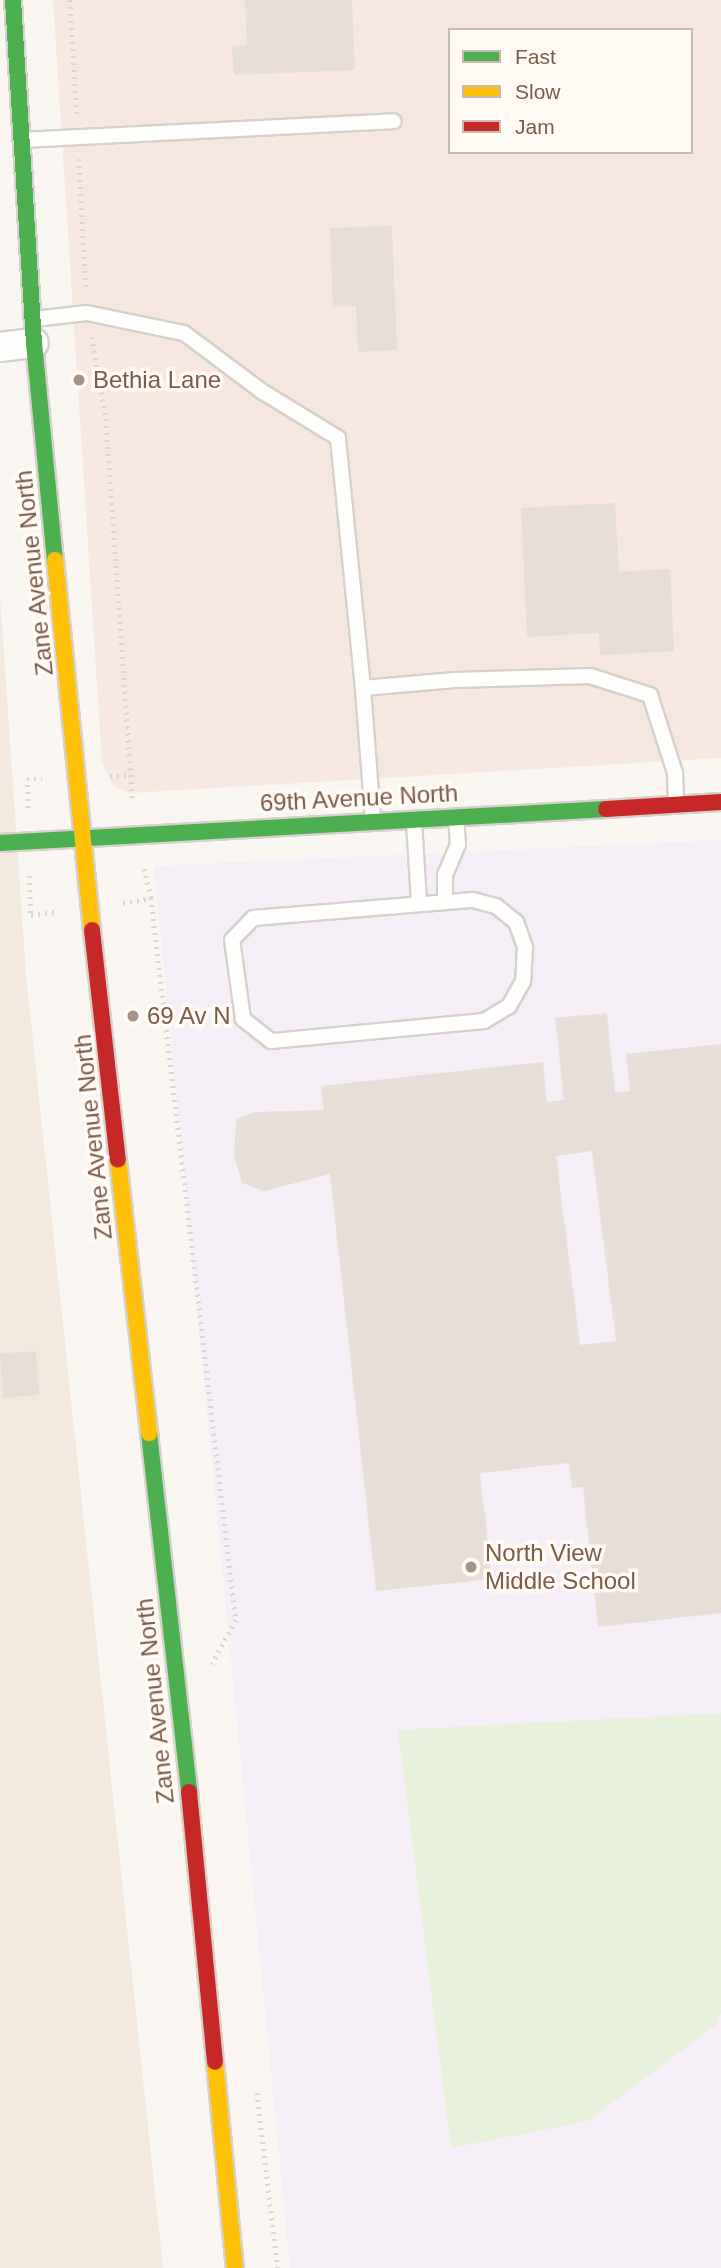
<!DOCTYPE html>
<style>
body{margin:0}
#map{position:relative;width:721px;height:2268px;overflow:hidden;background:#f9f5f0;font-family:Arial,sans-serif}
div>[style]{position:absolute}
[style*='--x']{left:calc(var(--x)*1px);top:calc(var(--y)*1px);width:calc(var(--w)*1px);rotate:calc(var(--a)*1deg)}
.residential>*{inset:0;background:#f2e8de}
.commercial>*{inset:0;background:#f6e8e1}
.education>*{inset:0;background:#f6eef6}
.green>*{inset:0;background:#e7f0db}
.building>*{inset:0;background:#e6ded7;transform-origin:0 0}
.path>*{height:4.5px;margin-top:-2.25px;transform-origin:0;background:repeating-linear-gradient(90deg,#dcd5d0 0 2px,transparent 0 7px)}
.roads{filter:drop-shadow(2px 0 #d7d1cb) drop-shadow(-2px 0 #d7d1cb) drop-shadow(0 2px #d7d1cb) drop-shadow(0 -2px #d7d1cb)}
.lane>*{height:14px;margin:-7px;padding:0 7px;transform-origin:7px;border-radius:7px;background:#fefefd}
.street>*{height:28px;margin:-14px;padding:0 14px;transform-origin:14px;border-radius:14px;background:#fefefd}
.fast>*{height:16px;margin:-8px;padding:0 8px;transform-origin:8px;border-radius:8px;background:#4caf50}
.slow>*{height:16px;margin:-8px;padding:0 8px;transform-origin:8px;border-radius:8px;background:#ffc107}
.jam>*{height:16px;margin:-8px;padding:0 8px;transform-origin:8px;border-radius:8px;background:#c62828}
.dots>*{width:19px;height:19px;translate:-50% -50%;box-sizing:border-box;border:4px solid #fffaf3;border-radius:50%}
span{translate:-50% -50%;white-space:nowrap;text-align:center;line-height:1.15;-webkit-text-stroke:7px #fffaf3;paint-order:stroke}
.poi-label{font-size:24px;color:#7a5c4d}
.left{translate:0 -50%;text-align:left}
.street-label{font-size:24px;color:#7a5c4d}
.legend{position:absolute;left:448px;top:28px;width:245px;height:126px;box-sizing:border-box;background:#fffaf3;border:2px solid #cabbb1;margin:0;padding:9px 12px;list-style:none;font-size:21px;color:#7a5c4d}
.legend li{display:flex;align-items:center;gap:14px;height:35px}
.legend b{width:35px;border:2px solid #cabbb1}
</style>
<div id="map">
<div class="residential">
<i style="clip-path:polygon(0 595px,26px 975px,163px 2268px,0 2268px)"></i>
</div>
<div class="commercial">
<i style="clip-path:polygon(evenodd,53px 0,721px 0,721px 758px,131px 793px,114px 787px,102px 763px,53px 0,450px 30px,691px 30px,691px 152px,450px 152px,450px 30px)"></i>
</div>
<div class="education">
<i style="clip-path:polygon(721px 840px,721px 2268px,290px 2268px,154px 866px)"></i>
</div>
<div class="green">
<i style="clip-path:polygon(721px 1713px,721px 2013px,716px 2025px,588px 2121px,451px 2148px,398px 1730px)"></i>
</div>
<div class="building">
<i style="clip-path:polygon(245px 0,352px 0,355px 70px,234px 75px,232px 46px,247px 45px)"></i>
<i style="clip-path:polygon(392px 226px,397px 350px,358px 352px,356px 306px,333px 307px,330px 228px)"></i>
<i style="clip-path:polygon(615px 503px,619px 572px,670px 569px,674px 651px,600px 655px,599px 633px,527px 637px,521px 508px)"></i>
<i style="clip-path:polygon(evenodd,607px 1013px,615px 1093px,630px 1091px,626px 1054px,721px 1044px,721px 1613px,598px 1627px,583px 1487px,572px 1488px,569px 1463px,480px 1473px,492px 1579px,376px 1591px,330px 1174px,264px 1191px,242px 1183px,234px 1156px,236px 1119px,255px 1112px,324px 1110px,321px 1086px,543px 1062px,547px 1102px,564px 1100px,555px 1018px,607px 1013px,592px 1151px,616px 1341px,580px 1345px,556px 1156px,592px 1151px)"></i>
<i style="left:36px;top:1351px;width:44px;height:36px;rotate:86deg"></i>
</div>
<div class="path">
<i style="--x:70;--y:0;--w:115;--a:86.5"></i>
<i style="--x:79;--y:159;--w:131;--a:86.9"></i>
<i style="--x:92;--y:337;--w:83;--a:80.3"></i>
<i style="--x:106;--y:419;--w:384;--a:86"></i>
<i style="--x:110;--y:776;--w:20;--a:-3"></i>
<i style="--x:28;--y:808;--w:29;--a:-92"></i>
<i style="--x:27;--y:779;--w:15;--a:0"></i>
<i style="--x:30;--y:876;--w:39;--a:89"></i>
<i style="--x:31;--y:915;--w:25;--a:-7"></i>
<i style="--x:151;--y:898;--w:727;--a:83.29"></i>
<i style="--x:236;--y:1620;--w:50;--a:118.6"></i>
<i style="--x:123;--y:903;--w:28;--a:-10"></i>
<i style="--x:151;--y:898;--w:30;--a:-104"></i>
<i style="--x:257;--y:2093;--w:176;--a:83.2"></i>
</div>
<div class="roads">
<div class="lane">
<i style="--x:23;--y:140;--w:371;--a:-2.9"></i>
<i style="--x:34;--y:319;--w:53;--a:-6.5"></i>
<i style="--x:87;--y:313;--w:99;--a:11.7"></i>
<i style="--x:184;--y:333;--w:99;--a:36.8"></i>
<i style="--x:263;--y:392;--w:88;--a:31.5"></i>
<i style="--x:338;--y:438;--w:251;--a:84.3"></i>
<i style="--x:373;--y:819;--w:131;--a:-94.4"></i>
<i style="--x:363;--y:688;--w:92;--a:-5"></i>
<i style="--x:455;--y:680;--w:135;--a:-1.7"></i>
<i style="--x:590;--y:676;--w:63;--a:17.6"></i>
<i style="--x:650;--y:695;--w:82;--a:72.2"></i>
<i style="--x:675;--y:773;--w:31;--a:88"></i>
<i style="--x:414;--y:821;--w:82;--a:86.5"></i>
<i style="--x:473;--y:900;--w:24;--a:15"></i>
<i style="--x:496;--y:906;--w:26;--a:39"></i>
<i style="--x:516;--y:922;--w:27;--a:70"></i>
<i style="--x:525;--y:947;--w:34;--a:93"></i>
<i style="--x:523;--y:981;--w:29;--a:119"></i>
<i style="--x:509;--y:1006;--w:29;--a:149"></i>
<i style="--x:484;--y:1021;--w:214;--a:174.6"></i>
<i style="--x:271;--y:1041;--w:36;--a:-142"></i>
<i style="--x:243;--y:1019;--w:80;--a:-97.9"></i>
<i style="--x:232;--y:940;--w:30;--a:-46"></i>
<i style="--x:253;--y:918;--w:221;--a:-4.7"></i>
<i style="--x:445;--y:902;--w:27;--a:-90"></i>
<i style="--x:445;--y:875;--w:33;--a:-67"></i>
<i style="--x:458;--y:845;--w:26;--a:-94"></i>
</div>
<div class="street">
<i style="--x:0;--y:347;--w:34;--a:-7"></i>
</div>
<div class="fast">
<i style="--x:13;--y:0;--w:344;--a:86.5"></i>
<i style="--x:34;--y:343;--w:218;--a:84.5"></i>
<i style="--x:0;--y:843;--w:607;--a:-3.21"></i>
<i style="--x:149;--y:1433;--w:361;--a:83.6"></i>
</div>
<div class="slow">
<i style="--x:55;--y:560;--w:372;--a:84.3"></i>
<i style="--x:118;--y:1160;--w:275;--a:83.5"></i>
<i style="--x:215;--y:2062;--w:207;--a:84.5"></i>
</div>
<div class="jam">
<i style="--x:606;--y:809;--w:115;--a:-3.5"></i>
<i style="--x:92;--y:930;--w:231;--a:83.6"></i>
<i style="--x:189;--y:1792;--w:271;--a:84.5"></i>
</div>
</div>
<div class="dots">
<i style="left:79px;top:380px;background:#a69286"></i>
<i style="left:133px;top:1016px;background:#a69286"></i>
<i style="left:471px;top:1567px;background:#a69286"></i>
</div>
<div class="poi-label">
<span class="left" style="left:93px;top:380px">Bethia Lane</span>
<span class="left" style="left:147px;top:1016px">69 Av N</span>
<span class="left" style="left:485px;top:1567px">North View<br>Middle School</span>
</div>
<div class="street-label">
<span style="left:34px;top:573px;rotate:-96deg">Zane Avenue North</span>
<span style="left:359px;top:798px;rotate:-3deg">69th Avenue North</span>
<span style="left:93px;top:1137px;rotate:-96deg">Zane Avenue North</span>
<span style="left:155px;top:1701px;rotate:-96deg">Zane Avenue North</span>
</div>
<ul class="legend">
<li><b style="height:9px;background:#4caf50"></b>Fast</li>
<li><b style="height:9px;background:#ffc107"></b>Slow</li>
<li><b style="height:9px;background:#c62828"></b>Jam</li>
</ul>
</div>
